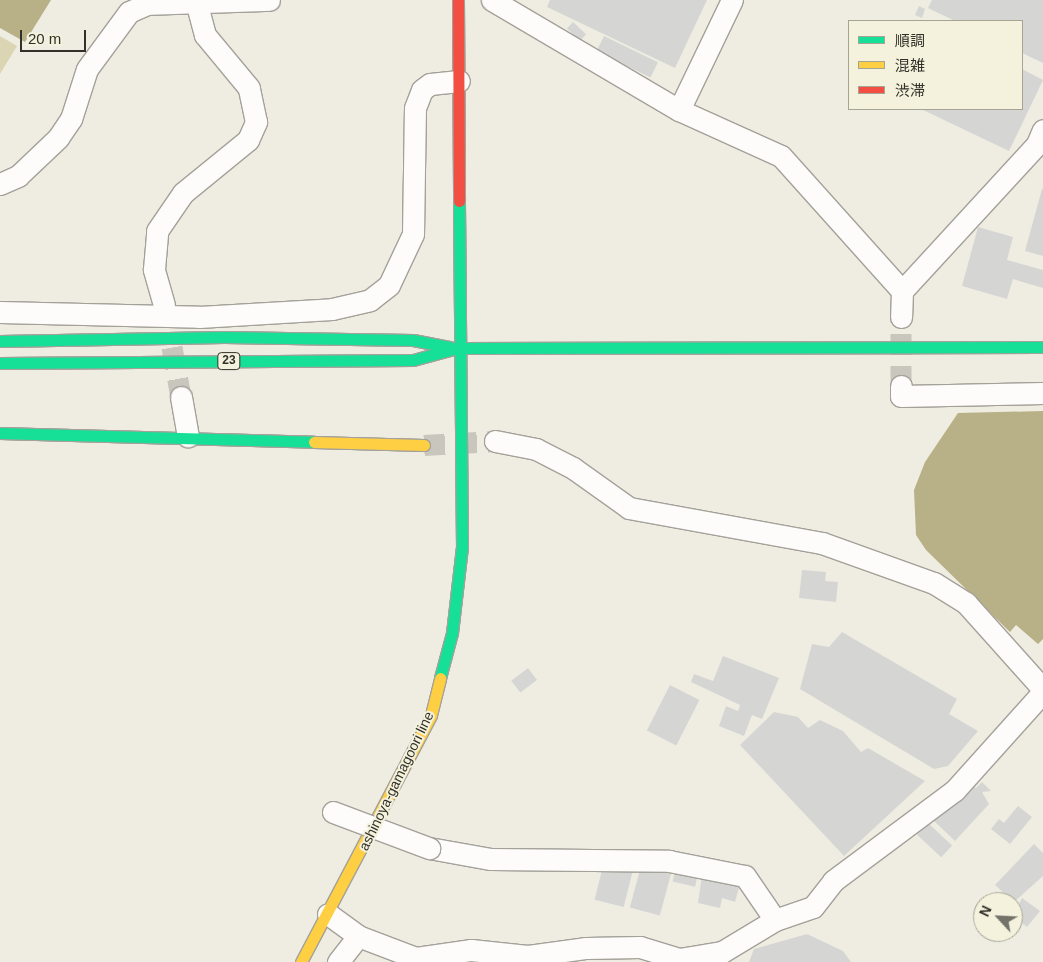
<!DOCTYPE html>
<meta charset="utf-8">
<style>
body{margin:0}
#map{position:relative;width:1043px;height:962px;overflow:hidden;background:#efede2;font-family:Helvetica,"Noto Sans JP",sans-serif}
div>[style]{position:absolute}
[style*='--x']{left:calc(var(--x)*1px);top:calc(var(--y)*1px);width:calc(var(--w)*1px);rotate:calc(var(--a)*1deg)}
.green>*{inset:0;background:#dbd5b3}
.water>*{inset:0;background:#b8b086}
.building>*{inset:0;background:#d5d6d4;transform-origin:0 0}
.street-tunnel>*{height:21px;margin-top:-10.5px;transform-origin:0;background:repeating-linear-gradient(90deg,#c9c7bd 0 21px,transparent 0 32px)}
.roads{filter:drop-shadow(1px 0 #a3a199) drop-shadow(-1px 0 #a3a199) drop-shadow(0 1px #a3a199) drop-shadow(0 -1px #a3a199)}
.street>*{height:21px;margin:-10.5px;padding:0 10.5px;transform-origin:10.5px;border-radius:10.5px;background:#fdfcfb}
.fast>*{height:11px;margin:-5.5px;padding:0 5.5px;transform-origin:5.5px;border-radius:5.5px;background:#16e098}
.slow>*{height:11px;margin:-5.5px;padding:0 5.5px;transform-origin:5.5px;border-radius:5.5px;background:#ffcf43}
.jam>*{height:11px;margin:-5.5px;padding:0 5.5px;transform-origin:5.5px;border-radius:5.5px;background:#f24e42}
.bridges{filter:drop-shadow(1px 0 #a3a199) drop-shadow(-1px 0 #a3a199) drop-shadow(0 1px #a3a199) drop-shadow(0 -1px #a3a199)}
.street-bridge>*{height:21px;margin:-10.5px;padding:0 10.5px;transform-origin:10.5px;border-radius:10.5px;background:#fdfcfb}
span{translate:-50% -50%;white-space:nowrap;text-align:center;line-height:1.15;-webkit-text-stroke:4px #f4f1dd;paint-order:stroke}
.shield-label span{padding:1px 4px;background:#f4f1dd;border:1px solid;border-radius:4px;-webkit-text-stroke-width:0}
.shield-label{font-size:12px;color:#323129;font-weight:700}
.street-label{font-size:14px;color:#323129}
.legend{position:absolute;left:848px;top:20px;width:175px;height:90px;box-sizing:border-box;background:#f4f1dd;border:1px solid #a6a495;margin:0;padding:6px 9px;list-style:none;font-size:15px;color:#323129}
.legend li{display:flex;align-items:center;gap:10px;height:25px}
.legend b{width:25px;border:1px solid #a6a495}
.north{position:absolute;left:973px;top:892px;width:50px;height:50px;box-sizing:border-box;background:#f4f1dd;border:1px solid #a6a495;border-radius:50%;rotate:295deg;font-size:14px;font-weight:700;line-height:20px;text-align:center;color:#323129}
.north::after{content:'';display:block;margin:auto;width:18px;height:22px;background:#74736a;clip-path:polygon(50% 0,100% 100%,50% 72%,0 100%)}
.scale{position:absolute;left:20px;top:30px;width:66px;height:22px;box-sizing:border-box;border:2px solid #323129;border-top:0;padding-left:6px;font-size:15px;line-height:18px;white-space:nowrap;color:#323129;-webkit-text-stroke:4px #f4f1dd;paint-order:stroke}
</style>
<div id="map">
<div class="green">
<i style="clip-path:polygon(0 36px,17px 46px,0 74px)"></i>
</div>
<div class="water">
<i style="clip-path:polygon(0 0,51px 0,25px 42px,0 28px)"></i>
<i style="clip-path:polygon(1043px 411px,1043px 639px,1038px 644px,1016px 625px,1010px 632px,926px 550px,916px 535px,914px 490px,925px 462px,958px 413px)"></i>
</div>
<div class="building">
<i style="clip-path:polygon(550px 0,707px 0,675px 68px,547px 7px)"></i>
<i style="clip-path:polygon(932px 0,1043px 0,1043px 63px,1022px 53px,1022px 21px,955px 21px,928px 8px)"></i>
<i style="clip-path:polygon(919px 6px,925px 9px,922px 18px,915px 15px)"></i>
<i style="left:573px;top:22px;width:18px;height:9px;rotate:43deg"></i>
<i style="left:604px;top:36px;width:60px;height:17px;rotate:26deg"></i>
<i style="clip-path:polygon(1022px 69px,1043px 80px,1009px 151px,921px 109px,1022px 109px)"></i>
<i style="clip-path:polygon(1042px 189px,1043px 189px,1043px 256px,1025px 251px)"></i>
<i style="clip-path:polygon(978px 227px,1013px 237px,1007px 260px,1043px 270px,1043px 288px,1013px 279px,1007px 299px,962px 286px)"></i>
<i style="clip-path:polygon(802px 570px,826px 572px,825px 581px,838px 582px,836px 602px,799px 598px)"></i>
<i style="clip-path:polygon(842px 632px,957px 699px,949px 714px,978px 731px,948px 766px,934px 769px,800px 689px,812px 644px,829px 647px)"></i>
<i style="clip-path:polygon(723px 656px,779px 678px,762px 719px,752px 715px,744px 736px,719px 726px,726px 706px,738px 711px,740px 705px,691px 682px,694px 674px,713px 681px)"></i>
<i style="left:528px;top:668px;width:15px;height:21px;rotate:53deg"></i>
<i style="left:670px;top:685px;width:33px;height:51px;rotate:27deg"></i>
<i style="clip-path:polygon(774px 712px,798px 717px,808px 728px,820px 720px,843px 731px,861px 752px,868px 748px,925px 781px,844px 856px,740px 745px)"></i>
<i style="clip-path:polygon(970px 782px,976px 788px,982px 782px,991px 791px,982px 792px,989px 804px,955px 841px,933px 820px)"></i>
<i style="clip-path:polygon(1018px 806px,1032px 817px,1010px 844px,991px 829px,999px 819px,1004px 823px)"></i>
<i style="left:928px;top:823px;width:33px;height:16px;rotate:43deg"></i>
<i style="clip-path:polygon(1034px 844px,1043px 853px,1043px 876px,1014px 902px,995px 885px)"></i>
<i style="left:604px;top:862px;width:30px;height:39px;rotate:14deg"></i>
<i style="left:641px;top:866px;width:31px;height:43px;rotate:15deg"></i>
<i style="left:676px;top:867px;width:23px;height:15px;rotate:13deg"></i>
<i style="clip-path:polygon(702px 875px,740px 884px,735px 902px,722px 898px,720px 908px,698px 903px)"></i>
<i style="clip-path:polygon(1022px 898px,1040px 911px,1027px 927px,1013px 916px)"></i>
<i style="clip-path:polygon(807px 934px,843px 951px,851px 962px,749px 962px,754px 949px)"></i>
</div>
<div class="street-tunnel">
<i style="--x:172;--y:347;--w:51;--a:79.8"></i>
<i style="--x:901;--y:386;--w:69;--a:-90"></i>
<i style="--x:424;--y:445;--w:71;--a:-3.2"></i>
</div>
<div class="roads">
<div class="street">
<i style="--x:492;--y:0;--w:217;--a:30.5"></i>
<i style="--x:679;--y:110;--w:112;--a:24.3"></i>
<i style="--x:781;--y:156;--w:181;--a:48.1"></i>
<i style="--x:902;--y:291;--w:26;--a:92"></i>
<i style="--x:679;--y:110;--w:122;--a:-64.3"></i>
<i style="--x:0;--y:184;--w:20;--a:-24"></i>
<i style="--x:18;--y:176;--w:55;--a:-43.5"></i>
<i style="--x:58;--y:138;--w:23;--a:-56"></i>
<i style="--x:71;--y:119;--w:52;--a:-72.3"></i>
<i style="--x:87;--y:69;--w:71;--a:-53.6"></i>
<i style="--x:129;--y:12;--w:20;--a:-24"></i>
<i style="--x:147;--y:4;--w:122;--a:-1.9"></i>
<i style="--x:902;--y:291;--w:200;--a:-47.4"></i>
<i style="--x:1037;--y:144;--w:15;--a:-67"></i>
<i style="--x:164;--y:305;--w:37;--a:-106"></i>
<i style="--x:154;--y:269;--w:38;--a:-85"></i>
<i style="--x:157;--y:231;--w:46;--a:-55.6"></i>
<i style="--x:183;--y:193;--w:84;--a:-39.2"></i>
<i style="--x:248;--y:140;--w:20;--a:-66"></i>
<i style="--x:256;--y:122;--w:35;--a:-102"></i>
<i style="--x:249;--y:88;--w:69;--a:-129.7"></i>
<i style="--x:205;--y:35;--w:31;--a:-105"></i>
<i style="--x:0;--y:312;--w:199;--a:1.4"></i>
<i style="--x:199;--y:317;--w:133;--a:-3.4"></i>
<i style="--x:332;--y:309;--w:39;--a:-13"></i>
<i style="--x:370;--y:300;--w:24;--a:-38"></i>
<i style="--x:389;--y:285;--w:56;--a:-64.8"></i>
<i style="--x:413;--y:234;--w:126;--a:-89.1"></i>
<i style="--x:415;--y:108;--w:19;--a:-69"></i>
<i style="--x:422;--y:90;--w:10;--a:-37"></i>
<i style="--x:430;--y:84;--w:29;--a:-6"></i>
<i style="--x:901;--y:386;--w:10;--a:90"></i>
<i style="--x:901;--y:396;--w:142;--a:-1.2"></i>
<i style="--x:181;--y:397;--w:40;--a:80"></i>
<i style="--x:495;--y:441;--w:42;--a:11"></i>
<i style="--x:536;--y:449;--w:42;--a:27.2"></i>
<i style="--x:573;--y:468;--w:69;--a:35.5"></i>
<i style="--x:629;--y:508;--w:196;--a:10.3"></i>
<i style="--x:822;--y:543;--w:119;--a:19.7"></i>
<i style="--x:934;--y:583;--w:38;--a:32"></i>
<i style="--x:966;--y:603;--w:115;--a:48.2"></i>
<i style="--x:429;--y:848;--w:63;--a:10.1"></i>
<i style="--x:491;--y:859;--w:178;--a:0.6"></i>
<i style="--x:669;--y:861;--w:77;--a:11.2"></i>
<i style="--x:745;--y:876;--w:53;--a:55.7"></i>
<i style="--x:328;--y:914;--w:37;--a:36"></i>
<i style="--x:358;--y:936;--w:62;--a:20.8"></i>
<i style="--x:416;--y:958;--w:56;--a:-8.3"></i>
<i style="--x:471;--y:950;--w:57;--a:6"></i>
<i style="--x:528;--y:956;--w:59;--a:-7.9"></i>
<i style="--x:586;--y:948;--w:54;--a:-1.1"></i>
<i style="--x:640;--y:947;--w:41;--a:17.1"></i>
<i style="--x:679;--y:959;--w:44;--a:-9.2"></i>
<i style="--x:722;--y:952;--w:62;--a:-31.1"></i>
<i style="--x:775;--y:920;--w:40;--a:-18.9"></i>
<i style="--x:813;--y:907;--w:33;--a:-52"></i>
<i style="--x:833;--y:881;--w:152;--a:-36.7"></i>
<i style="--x:955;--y:790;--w:132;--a:-48.1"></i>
<i style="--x:338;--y:962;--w:33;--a:-52"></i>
</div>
<div class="fast">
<i style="--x:0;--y:341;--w:224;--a:-1"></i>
<i style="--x:224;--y:337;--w:189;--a:0.9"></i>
<i style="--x:413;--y:340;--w:38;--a:11"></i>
<i style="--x:457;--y:348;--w:586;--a:-0.1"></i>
<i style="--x:0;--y:363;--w:413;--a:-0.4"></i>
<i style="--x:413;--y:360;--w:46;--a:-15.3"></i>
<i style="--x:0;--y:433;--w:314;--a:1.6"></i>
<i style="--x:440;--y:678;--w:47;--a:-75.1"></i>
<i style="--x:452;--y:633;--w:87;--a:-83.4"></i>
<i style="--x:462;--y:547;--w:346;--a:-90.5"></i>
</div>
<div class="slow">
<i style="--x:314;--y:442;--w:110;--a:1.6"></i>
<i style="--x:301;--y:962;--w:279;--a:-62.2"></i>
<i style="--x:431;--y:715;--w:38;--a:-76"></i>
</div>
<div class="jam">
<i style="--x:458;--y:0;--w:201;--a:89.7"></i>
</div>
</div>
<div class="bridges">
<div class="street-bridge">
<i style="--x:333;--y:812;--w:103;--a:20.6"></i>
</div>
</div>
<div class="shield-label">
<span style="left:229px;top:361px">23</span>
</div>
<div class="street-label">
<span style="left:396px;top:781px;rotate:-64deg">ashinoya-gamagoori line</span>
</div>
<ul class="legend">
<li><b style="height:6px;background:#16e098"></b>順調</li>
<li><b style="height:6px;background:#ffcf43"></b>混雑</li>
<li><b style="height:6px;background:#f24e42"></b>渋滞</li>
</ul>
<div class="north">N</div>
<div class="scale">20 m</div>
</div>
